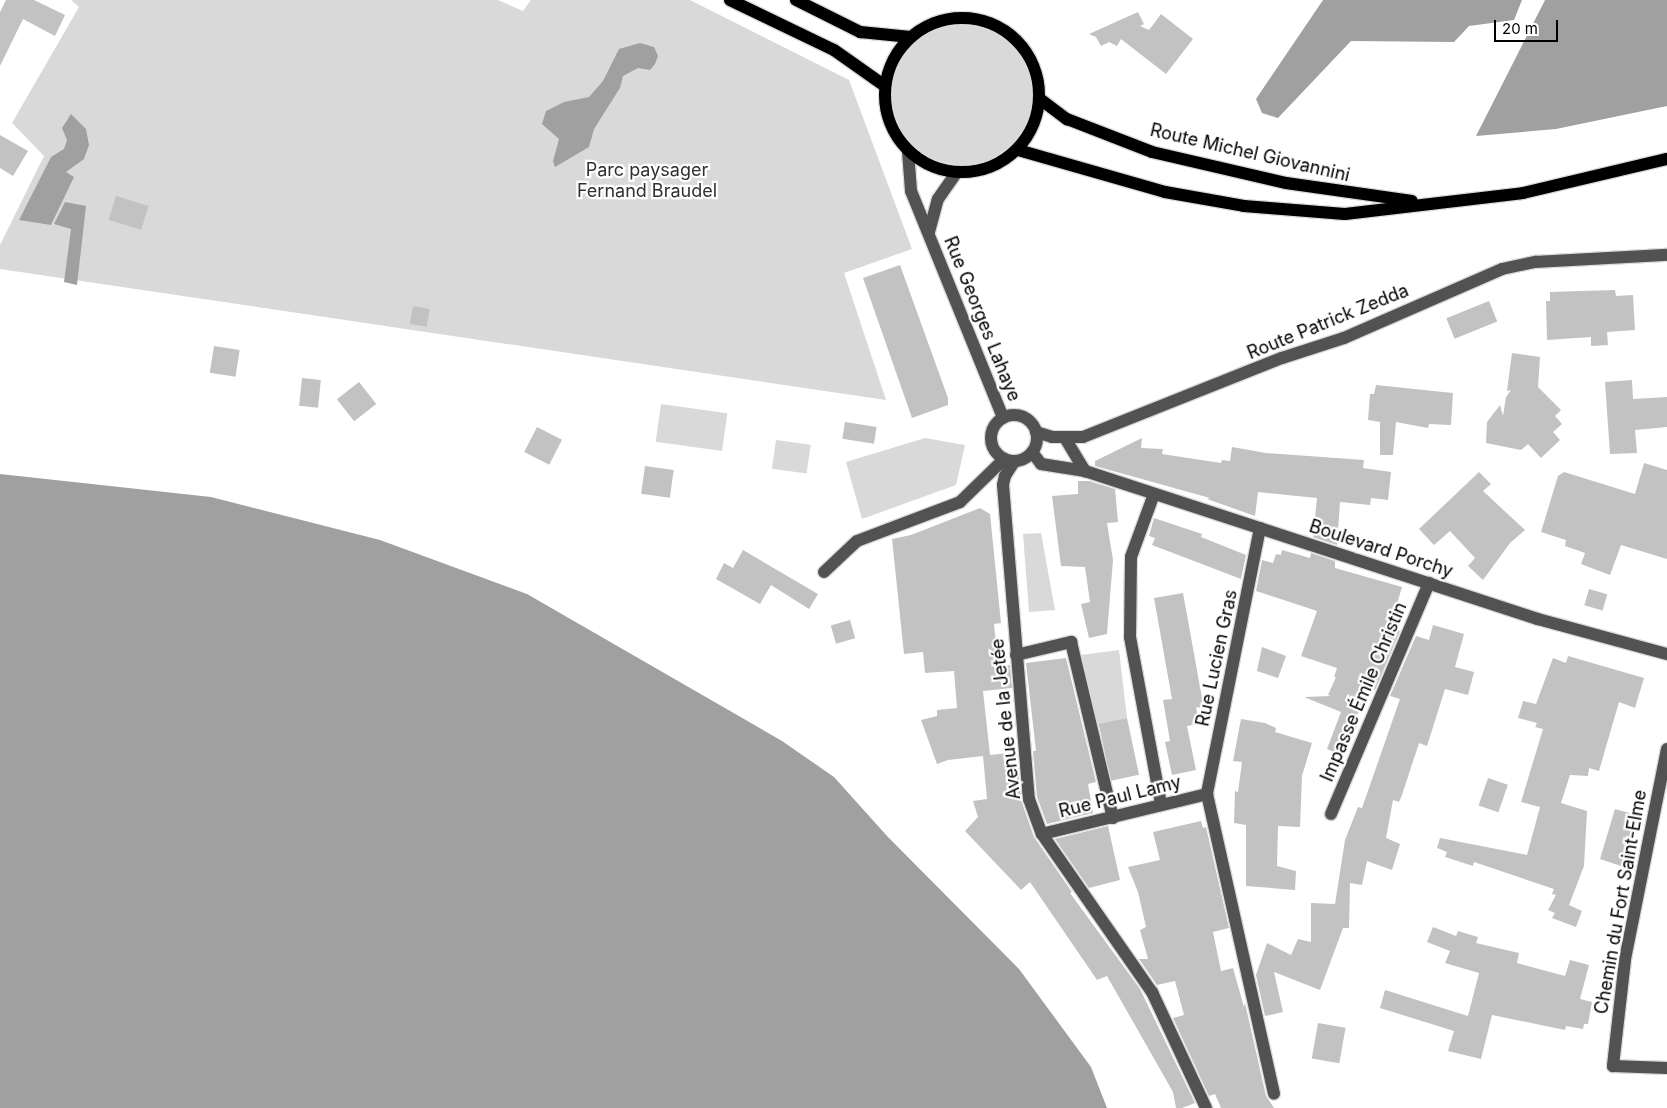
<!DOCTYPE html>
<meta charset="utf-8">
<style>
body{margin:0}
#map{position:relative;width:1667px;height:1108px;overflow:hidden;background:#fff;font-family:Inter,sans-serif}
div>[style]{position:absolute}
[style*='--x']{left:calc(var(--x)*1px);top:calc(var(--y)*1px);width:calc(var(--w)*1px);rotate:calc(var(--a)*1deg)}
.green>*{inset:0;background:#d9d9d9;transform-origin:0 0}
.round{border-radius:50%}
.water>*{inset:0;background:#a0a0a0}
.building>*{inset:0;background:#c2c2c2;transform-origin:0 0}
.roads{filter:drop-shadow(1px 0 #dbdbdb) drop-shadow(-1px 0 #dbdbdb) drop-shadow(0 1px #dbdbdb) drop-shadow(0 -1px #dbdbdb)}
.minor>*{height:12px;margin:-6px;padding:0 6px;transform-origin:6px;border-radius:6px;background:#525252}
.minor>.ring{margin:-6px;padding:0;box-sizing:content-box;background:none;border:12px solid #525252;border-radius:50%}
.major>*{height:12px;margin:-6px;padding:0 6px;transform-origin:6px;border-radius:6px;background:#000}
.major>.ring{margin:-6px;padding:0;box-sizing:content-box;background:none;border:12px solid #000;border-radius:50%}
span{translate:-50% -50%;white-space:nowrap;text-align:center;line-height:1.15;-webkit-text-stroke:4.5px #fff;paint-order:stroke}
.street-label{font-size:18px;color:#000}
.park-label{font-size:18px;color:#303030}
.scale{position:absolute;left:1494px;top:20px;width:64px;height:22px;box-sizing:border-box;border:2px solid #000;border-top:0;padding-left:6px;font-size:15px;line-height:18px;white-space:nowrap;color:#000;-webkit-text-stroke:4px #fff;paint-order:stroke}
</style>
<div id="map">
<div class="green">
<i style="clip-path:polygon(71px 0,498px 0,523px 11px,531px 0,690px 0,849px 80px,912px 249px,844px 273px,886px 400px,0 269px,0 245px,44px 156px,12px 123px,79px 7px)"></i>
<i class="round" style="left:885px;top:18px;width:154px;height:154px"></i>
<i style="left:661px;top:404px;width:67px;height:38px;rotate:8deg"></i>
<i style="clip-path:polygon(925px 438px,965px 445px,956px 485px,862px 519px,846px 462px)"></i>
<i style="left:776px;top:440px;width:35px;height:29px;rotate:8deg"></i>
<i style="clip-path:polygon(1041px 533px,1055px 610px,1029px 612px,1023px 534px)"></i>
<i style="clip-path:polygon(1119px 650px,1127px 718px,1096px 726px,1081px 655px)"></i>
</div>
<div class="water">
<i style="clip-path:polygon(1323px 0,1522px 0,1514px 20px,1469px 26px,1454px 42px,1351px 41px,1278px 118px,1262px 113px,1256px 99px)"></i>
<i style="clip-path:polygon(1545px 0,1667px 0,1667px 106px,1556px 129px,1476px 136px)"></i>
<i style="clip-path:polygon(640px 43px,654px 47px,658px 56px,655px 64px,650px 70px,638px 68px,623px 76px,620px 88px,594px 129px,589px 147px,555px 167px,553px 161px,559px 139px,542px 124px,546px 111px,564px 102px,589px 97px,603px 81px,619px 49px)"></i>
<i style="clip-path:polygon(71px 114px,86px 129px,89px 145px,84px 159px,66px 172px,74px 177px,51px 225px,19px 220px,51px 157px,64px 149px,67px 140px,62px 128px)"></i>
<i style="clip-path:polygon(65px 202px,86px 206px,77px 285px,64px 282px,71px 229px,54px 224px)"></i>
<i style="clip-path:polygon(0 474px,211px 497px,380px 540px,527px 594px,782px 741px,834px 777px,887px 836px,1019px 969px,1091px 1067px,1107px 1108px,0 1108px)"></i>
</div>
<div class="building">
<i style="clip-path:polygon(6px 0,34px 0,65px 15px,55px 36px,23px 19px,0 66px,0 12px)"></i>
<i style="clip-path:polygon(1138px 12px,1144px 24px,1140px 26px,1149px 30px,1161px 14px,1193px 39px,1166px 74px,1121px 39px,1117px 46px,1109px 42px,1101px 46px,1096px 37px,1089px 34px)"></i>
<i style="clip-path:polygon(0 135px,28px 151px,13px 176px,0 168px)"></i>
<i style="left:116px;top:196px;width:34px;height:25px;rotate:17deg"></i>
<i style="clip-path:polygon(900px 265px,948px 398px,948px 405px,912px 418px,863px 278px)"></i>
<i style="clip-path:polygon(1615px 290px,1616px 296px,1633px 295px,1635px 330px,1607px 332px,1608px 345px,1591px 346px,1591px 337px,1547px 340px,1546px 301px,1550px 301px,1550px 292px)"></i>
<i style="left:1489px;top:301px;width:22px;height:46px;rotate:68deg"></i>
<i style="left:413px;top:306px;width:17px;height:18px;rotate:10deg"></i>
<i style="left:214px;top:346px;width:26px;height:27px;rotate:9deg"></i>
<i style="clip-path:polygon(1512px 353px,1540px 357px,1538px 387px,1561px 410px,1555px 416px,1562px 424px,1553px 432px,1560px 440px,1541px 458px,1528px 444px,1521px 450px,1486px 443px,1487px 422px,1500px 405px,1503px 416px,1506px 397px,1511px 390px,1507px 391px)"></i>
<i style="left:302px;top:378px;width:19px;height:28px;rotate:6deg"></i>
<i style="clip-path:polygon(1632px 380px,1633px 399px,1667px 397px,1667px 427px,1635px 430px,1637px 453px,1610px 454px,1605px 382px)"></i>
<i style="left:359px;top:382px;width:28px;height:28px;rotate:52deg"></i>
<i style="clip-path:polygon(1376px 385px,1453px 393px,1451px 425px,1429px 424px,1428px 428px,1396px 422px,1393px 455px,1380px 455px,1380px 422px,1368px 420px,1370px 394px,1374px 394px)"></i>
<i style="left:845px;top:422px;width:32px;height:17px;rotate:9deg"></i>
<i style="left:537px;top:427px;width:28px;height:28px;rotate:27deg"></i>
<i style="clip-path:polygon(1142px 438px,1141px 448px,1163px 449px,1162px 454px,1221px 463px,1222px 460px,1230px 461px,1232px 447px,1266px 453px,1364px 460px,1363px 468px,1391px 472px,1388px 500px,1371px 498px,1370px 505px,1340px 502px,1337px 545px,1313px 537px,1317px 498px,1258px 492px,1255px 516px,1207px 499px,1210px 498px,1095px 466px,1095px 461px)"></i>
<i style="clip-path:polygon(1644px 463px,1667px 470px,1667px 559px,1621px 545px,1610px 575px,1581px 564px,1585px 553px,1565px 546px,1566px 540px,1541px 532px,1558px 476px,1564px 472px,1635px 494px)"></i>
<i style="left:645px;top:466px;width:29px;height:28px;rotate:8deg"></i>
<i style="clip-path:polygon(1479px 472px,1491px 484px,1483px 491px,1525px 530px,1510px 543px,1483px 580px,1468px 566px,1475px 558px,1450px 531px,1434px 545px,1419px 529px)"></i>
<i style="clip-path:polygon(1078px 481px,1089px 481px,1115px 489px,1118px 522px,1107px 523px,1113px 560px,1107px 634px,1089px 638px,1081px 604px,1090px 602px,1085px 567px,1061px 566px,1052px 496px,1078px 494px)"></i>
<i style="clip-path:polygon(980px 508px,990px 514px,1001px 623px,994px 624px,998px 662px,999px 666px,1010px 665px,1012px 688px,983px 691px,990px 755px,1017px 752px,1021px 800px,1034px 837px,1072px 892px,1070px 893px,1140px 989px,1195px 1103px,1182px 1108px,1176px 1108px,1173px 1092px,1107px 976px,1097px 980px,1030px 882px,1021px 890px,965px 831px,978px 817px,973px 801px,987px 799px,983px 756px,948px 760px,937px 764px,921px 720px,937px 716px,937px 710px,957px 708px,954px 671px,925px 673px,923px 652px,904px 654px,892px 539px,911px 535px)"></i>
<i style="clip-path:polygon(1154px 518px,1202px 534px,1201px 537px,1246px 555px,1241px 579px,1152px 545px,1155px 538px,1149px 536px)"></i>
<i style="clip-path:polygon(743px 550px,818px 594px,809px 609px,771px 585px,760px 604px,716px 579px,724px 563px,733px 568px)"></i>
<i style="clip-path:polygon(1282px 550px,1310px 558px,1311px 553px,1335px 561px,1335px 568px,1402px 587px,1390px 627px,1400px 631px,1375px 690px,1372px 689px,1353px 722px,1358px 723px,1351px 740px,1344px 738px,1336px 753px,1327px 749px,1341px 712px,1304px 697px,1331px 696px,1328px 695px,1336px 677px,1334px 677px,1337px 668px,1301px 656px,1317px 611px,1256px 591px,1262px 560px,1273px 563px,1276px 554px,1281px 555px)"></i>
<i style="left:1589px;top:589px;width:19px;height:17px;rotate:16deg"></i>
<i style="clip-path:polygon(1183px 593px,1204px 709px,1196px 707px,1199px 724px,1187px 726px,1196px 770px,1172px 775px,1165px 742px,1170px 741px,1163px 700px,1172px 699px,1154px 598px)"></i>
<i style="left:850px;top:620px;width:19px;height:20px;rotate:74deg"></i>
<i style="clip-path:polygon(1433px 625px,1464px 634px,1455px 667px,1474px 672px,1468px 695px,1445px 689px,1427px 746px,1419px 743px,1402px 795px,1399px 802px,1393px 800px,1386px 838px,1400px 844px,1392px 870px,1367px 861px,1362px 885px,1350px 883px,1349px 928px,1343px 928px,1320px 990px,1274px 972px,1283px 1012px,1265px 1016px,1256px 975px,1267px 943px,1291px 955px,1298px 939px,1311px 942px,1311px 903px,1335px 904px,1345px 840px,1358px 807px,1362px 808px,1400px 699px,1390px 696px,1416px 636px,1429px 640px)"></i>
<i style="clip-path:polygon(1262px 647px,1286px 656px,1278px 678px,1257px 671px)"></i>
<i style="clip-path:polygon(1568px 656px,1644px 678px,1635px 708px,1619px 702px,1599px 771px,1589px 768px,1588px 776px,1570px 775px,1561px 803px,1587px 811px,1584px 866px,1569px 905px,1582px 911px,1576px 927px,1552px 918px,1555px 913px,1548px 910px,1556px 895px,1552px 894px,1554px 889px,1474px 862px,1473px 866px,1445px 857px,1447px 852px,1437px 848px,1440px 838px,1527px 855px,1540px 807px,1521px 802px,1543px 729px,1535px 727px,1537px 723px,1518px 718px,1523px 701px,1536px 704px,1553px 658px,1566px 663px)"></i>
<i style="clip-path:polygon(1066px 658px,1096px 782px,1088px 784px,1093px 813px,1047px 824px,1037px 797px,1033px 751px,1036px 751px,1026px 663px)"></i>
<i style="left:1127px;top:718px;width:58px;height:29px;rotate:78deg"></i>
<i style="clip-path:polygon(1241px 719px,1265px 723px,1276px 728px,1275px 732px,1312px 743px,1302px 776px,1300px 827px,1278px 826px,1277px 866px,1296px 871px,1295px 890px,1246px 886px,1246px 825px,1234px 823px,1235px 791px,1238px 792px,1242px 762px,1233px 761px)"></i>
<i style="left:1488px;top:778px;width:21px;height:29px;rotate:19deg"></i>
<i style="clip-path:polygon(1615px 809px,1633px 814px,1630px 823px,1636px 826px,1624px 867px,1600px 859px)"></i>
<i style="clip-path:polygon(1201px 821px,1203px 828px,1206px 827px,1229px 928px,1213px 932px,1221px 971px,1233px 968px,1244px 1007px,1245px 1003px,1266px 1096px,1274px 1108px,1221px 1108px,1215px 1094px,1209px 1096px,1173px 1018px,1184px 1015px,1175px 981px,1157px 985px,1139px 959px,1148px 959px,1140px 930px,1146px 927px,1138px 892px,1128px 867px,1160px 860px,1153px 832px)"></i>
<i style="clip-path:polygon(1108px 826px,1120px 880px,1089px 888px,1055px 839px)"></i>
<i style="clip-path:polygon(1433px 927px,1456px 936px,1458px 931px,1478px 937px,1476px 943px,1519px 953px,1517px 963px,1565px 976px,1570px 960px,1589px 965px,1580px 999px,1592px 1002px,1588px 1024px,1584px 1024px,1583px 1029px,1566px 1026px,1565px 1030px,1492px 1015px,1481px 1059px,1448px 1051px,1454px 1031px,1380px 1008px,1385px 990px,1468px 1016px,1479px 973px,1445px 963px,1450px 951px,1427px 942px)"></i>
<i style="left:1318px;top:1023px;width:28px;height:36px;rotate:10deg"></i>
</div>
<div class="roads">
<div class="minor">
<i style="--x:908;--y:151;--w:40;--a:85.7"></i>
<i style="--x:911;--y:191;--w:245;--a:67.9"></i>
<i style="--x:929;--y:232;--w:34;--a:-75"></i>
<i style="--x:938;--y:199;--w:32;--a:-55"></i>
<i class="ring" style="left:991px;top:415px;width:34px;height:34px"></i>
<i style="--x:1036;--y:432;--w:17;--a:17"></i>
<i style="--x:1052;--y:437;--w:31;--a:0"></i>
<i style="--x:1083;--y:437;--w:214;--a:-21.7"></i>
<i style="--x:1282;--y:358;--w:65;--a:-17.9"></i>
<i style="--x:1344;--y:338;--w:172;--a:-23.6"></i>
<i style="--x:1502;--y:269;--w:35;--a:-12"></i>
<i style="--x:1536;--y:262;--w:131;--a:-3.1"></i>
<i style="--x:1065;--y:438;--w:39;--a:59"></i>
<i style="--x:1032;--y:452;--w:15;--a:53"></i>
<i style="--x:1041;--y:464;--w:45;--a:9"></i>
<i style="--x:1085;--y:471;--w:477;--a:18.1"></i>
<i style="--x:1538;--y:619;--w:134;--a:15.2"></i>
<i style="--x:1014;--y:462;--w:17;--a:123"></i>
<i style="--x:1005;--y:476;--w:9;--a:103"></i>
<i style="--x:1003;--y:485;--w:315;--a:85.3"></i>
<i style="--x:1029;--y:799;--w:37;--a:70"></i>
<i style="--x:1042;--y:834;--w:193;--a:55.2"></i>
<i style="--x:1152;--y:992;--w:128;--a:65"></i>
<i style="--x:1154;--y:494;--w:67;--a:110.1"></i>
<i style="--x:1131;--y:557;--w:80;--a:90.7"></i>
<i style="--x:1130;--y:637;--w:171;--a:79.5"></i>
<i style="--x:1260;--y:528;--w:271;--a:101.3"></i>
<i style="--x:1207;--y:794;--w:307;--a:77.4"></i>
<i style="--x:824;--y:572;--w:45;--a:-43.2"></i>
<i style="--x:857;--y:541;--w:110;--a:-20.7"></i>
<i style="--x:960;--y:502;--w:62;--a:-44.3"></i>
<i style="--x:1016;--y:655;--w:57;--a:-13.3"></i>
<i style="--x:1071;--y:642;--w:181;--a:76.6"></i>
<i style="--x:1667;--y:749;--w:215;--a:101.3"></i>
<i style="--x:1625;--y:960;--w:107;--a:96.5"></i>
<i style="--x:1613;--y:1066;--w:54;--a:2.1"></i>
<i style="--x:1331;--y:814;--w:251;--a:-67"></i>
<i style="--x:1042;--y:834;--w:170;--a:-13.6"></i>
</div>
<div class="major">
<i style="--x:730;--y:0;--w:115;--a:25.7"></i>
<i style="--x:834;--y:50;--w:62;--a:35.2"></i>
<i style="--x:796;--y:0;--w:72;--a:26.6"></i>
<i style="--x:860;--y:32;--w:51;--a:5.6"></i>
<i class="ring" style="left:885px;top:18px;width:142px;height:142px"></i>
<i style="--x:1040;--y:99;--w:34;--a:37"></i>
<i style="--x:1067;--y:119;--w:91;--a:21.2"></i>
<i style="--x:1152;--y:152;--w:138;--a:13"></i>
<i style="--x:1286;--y:183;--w:127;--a:8.1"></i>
<i style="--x:1018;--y:150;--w:153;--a:15.9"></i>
<i style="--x:1165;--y:192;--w:80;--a:10"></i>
<i style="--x:1244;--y:206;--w:101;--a:4.5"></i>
<i style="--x:1345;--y:214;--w:179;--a:-6.7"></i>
<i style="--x:1523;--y:193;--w:148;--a:-13.3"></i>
</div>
</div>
<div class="street-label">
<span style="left:1250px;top:153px;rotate:13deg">Route Michel Giovannini</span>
<span style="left:982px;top:319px;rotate:68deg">Rue Georges Lahaye</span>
<span style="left:1328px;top:322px;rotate:-22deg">Route Patrick Zedda</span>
<span style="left:1381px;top:549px;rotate:18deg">Boulevard Porchy</span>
<span style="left:1217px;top:658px;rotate:-78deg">Rue Lucien Gras</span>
<span style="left:1364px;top:692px;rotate:-67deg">Impasse Émile Christin</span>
<span style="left:1006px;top:719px;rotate:-96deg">Avenue de la Jetée</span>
<span style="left:1120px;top:797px;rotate:-14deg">Rue Paul Lamy</span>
<span style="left:1621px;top:902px;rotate:-80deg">Chemin du Fort Saint-Elme</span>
</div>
<div class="park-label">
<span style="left:647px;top:181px">Parc paysager<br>Fernand Braudel</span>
</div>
<div class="scale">20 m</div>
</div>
